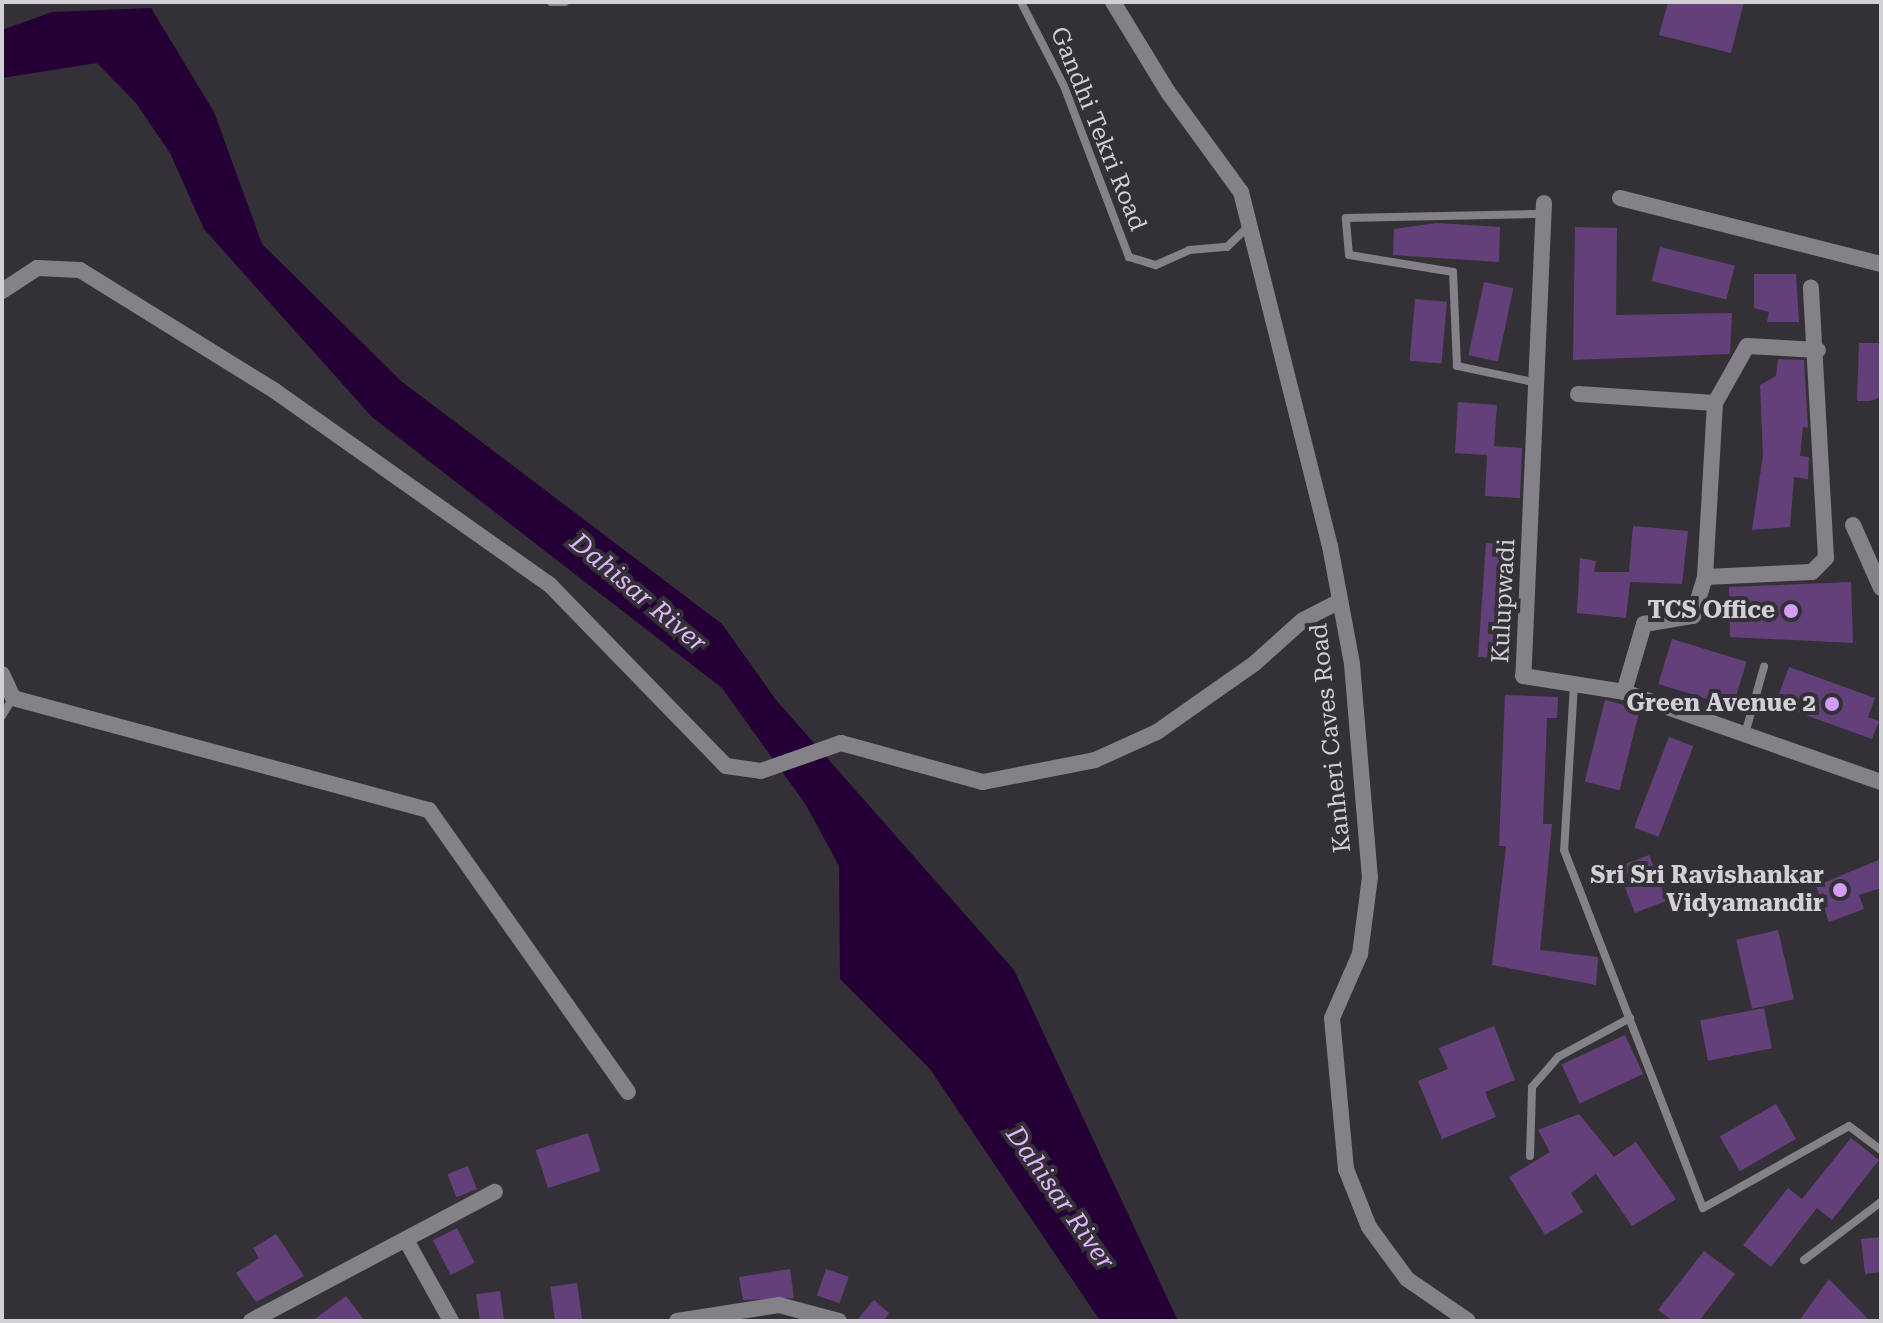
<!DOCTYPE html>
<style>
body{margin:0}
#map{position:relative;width:1883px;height:1323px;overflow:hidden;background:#343136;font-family:"Roboto Serif",serif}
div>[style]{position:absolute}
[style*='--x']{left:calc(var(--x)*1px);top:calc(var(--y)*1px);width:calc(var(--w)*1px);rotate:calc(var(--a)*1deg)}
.water>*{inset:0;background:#250037}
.building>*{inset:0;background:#64407b;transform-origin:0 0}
.lane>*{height:8px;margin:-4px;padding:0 4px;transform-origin:4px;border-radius:4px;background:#848187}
.street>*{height:16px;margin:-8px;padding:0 8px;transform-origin:8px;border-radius:8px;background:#848187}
.dots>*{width:22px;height:22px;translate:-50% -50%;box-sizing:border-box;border:4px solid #343136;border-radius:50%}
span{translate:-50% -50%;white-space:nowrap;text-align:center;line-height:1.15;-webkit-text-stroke:8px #343136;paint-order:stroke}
.street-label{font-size:24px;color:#d2d0d4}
.poi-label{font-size:24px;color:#d2d0d4;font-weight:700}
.right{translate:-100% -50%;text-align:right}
.water-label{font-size:26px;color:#dfb6fc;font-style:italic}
.frame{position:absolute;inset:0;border:4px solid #d2d0d4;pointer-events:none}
</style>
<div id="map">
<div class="water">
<i style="clip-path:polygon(151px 8px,214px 112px,262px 244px,401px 381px,722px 624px,776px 700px,1014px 970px,1178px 1321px,1099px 1319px,930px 1069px,840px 979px,839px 866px,806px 805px,722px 688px,372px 417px,204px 229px,170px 153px,136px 103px,97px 63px,2px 78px,2px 30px,52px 12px)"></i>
</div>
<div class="building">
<i style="clip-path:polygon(1668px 2px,1744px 2px,1731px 53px,1659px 35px)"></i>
<i style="clip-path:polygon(1436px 223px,1500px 227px,1499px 262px,1393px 255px,1394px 229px)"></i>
<i style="clip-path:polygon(1575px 227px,1617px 228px,1616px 315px,1732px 313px,1730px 354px,1573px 360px)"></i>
<i style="left:1660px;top:247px;width:77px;height:35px;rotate:14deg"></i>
<i style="clip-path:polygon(1754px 274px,1796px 274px,1799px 322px,1767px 322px,1769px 312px,1754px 308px)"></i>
<i style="left:1484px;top:282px;width:30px;height:75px;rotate:12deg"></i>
<i style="left:1415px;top:299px;width:32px;height:62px;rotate:5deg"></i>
<i style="clip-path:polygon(1859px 343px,1881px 343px,1881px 397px,1870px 401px,1857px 401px)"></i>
<i style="clip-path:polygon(1778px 359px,1804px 360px,1808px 428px,1803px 427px,1800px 456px,1809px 457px,1808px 479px,1794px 477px,1790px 527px,1752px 530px,1763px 455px,1760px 385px,1776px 376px)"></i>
<i style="clip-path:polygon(1458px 402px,1497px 405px,1494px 446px,1522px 448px,1520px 498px,1485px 496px,1487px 455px,1455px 453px)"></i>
<i style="clip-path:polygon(1633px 526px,1688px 531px,1682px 584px,1630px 582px,1626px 618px,1577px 613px,1580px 558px,1596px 561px,1594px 572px,1629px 572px)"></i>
<i style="left:1486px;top:543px;width:32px;height:114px;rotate:4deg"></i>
<i style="clip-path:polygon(1851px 582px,1853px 643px,1730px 637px,1729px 587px)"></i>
<i style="left:1672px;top:639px;width:78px;height:47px;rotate:17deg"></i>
<i style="clip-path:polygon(1789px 667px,1875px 698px,1868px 717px,1879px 721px,1872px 739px,1789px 709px,1793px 699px,1779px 694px)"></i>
<i style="clip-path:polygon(1505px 695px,1558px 697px,1557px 718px,1547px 718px,1543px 824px,1552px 824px,1540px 950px,1598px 957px,1596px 985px,1492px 965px,1506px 846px,1499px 846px)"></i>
<i style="left:1605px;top:700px;width:36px;height:84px;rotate:14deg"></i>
<i style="left:1669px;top:737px;width:26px;height:97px;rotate:21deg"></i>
<i style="left:1649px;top:855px;width:49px;height:34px;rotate:69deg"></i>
<i style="clip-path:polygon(1881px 859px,1881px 888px,1859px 895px,1864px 909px,1829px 922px,1816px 886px)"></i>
<i style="left:1778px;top:930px;width:71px;height:43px;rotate:77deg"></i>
<i style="left:1764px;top:1008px;width:41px;height:65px;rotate:79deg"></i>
<i style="clip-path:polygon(1494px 1026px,1515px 1080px,1485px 1092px,1496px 1117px,1442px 1139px,1418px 1081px,1448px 1069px,1439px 1048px)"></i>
<i style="left:1625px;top:1035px;width:43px;height:70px;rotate:65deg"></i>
<i style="left:1776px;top:1104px;width:40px;height:65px;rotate:60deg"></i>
<i style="clip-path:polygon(1579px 1114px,1614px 1157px,1636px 1142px,1676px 1199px,1632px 1226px,1596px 1174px,1571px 1193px,1583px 1212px,1545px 1235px,1509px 1177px,1550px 1152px,1538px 1130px)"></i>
<i style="left:588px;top:1133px;width:40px;height:55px;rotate:72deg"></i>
<i style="clip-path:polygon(1851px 1138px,1879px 1160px,1832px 1220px,1817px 1208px,1771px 1267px,1743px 1245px,1788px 1188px,1802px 1199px)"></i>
<i style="left:468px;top:1166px;width:25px;height:22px;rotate:69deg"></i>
<i style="left:457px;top:1228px;width:39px;height:27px;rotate:63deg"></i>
<i style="clip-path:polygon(276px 1234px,304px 1276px,256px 1302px,236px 1273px,259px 1258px,253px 1248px)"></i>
<i style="clip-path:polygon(1881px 1237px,1881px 1272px,1865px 1274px,1861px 1239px)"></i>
<i style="clip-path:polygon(1704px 1251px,1735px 1274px,1699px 1321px,1673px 1321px,1658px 1310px)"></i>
<i style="clip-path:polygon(790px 1269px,794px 1298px,743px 1300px,739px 1277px)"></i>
<i style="left:826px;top:1269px;width:24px;height:28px;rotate:19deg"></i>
<i style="clip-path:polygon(1829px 1279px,1870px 1321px,1799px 1321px)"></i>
<i style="left:577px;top:1283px;width:36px;height:27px;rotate:82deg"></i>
<i style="left:500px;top:1291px;width:30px;height:24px;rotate:82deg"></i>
<i style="clip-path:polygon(346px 1296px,365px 1321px,312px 1321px)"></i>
<i style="clip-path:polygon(874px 1300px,889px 1313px,883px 1321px,856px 1321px)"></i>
</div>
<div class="lane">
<i style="--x:551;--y:2;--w:14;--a:0"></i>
<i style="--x:1021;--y:2;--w:94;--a:62.9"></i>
<i style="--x:1064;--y:86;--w:183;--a:69.2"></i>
<i style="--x:1129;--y:257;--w:28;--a:17"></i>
<i style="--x:1156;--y:265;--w:36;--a:-24"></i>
<i style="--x:1189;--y:250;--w:38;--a:-5"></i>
<i style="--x:1227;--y:247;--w:33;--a:-44"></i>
<i style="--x:1538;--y:383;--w:83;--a:-168.1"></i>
<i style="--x:1457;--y:366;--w:94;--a:-92.4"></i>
<i style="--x:1453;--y:272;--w:105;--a:-170.7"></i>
<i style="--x:1349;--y:255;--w:37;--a:-95"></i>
<i style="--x:1346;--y:218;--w:198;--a:-1.2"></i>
<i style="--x:1574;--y:684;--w:166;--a:93.4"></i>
<i style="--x:1564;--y:850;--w:384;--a:68.8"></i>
<i style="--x:1703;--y:1208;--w:167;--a:-29.3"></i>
<i style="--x:1849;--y:1126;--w:40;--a:37"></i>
<i style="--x:2;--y:716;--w:21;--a:-59"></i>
<i style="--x:1745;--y:734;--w:70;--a:-74.2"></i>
<i style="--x:1530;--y:1156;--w:69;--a:-88.3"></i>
<i style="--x:1532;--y:1087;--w:40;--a:-49"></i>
<i style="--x:1558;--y:1057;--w:82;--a:-28.4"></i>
<i style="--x:1804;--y:1260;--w:96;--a:-37"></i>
</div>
<div class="street">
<i style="--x:1113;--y:2;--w:105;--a:58.6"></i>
<i style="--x:1168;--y:92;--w:124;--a:53.9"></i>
<i style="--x:1241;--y:192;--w:365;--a:75.9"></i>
<i style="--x:1330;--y:546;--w:120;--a:79.4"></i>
<i style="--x:1352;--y:664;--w:214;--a:85.2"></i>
<i style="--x:1370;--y:877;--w:78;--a:97.4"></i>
<i style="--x:1360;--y:954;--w:70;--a:113.6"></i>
<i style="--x:1332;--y:1018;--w:152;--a:84.7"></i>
<i style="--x:1346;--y:1169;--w:62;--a:68.4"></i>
<i style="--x:1369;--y:1227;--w:64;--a:53.8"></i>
<i style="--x:1407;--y:1279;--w:74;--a:34.5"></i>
<i style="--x:1620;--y:198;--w:269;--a:14.2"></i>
<i style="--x:1544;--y:203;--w:473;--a:92.5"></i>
<i style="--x:1523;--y:676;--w:102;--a:9"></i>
<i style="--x:1624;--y:692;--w:272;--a:19.3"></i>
<i style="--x:2;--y:291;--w:42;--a:-33.3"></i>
<i style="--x:37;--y:268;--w:43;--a:2.7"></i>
<i style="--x:80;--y:270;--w:229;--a:31.8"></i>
<i style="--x:275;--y:391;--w:335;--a:35.2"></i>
<i style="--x:549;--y:584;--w:254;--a:45.8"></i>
<i style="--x:726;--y:766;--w:35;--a:8"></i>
<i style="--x:761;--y:771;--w:85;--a:-19.3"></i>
<i style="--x:841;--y:743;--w:147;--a:15.4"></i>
<i style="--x:983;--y:782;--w:114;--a:-11.1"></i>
<i style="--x:1095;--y:760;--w:68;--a:-24.3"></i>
<i style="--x:1157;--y:732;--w:120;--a:-35.1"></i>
<i style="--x:1255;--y:663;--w:64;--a:-41.9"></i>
<i style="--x:1303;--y:620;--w:42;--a:-27.2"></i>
<i style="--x:1578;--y:394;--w:137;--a:3.8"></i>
<i style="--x:1715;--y:403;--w:174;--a:93.3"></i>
<i style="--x:1715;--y:403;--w:65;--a:-60.7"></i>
<i style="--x:1747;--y:346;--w:71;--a:3.2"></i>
<i style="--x:1853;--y:525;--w:69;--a:66"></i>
<i style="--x:2;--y:674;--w:26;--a:65"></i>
<i style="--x:13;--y:698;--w:431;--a:15.1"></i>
<i style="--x:429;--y:810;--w:345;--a:54.8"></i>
<i style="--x:1624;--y:692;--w:71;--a:-73.6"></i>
<i style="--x:1644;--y:624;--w:50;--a:-9.3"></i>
<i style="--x:1693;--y:616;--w:41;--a:-72.9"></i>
<i style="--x:1705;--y:577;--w:107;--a:-2.7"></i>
<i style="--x:1812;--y:572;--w:20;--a:-45"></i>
<i style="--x:1826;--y:558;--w:271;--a:-93.2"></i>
<i style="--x:406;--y:1240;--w:93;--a:60.9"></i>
<i style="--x:251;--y:1321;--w:276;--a:-27.9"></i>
<i style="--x:677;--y:1321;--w:103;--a:-8.9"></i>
<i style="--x:779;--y:1305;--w:62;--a:14.9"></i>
</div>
<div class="dots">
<i style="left:1791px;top:611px;background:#d59cfb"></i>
<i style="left:1832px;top:704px;background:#d59cfb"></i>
<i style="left:1840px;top:890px;background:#d59cfb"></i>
</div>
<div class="street-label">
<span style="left:1098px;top:129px;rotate:68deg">Gandhi Tekri Road</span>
<span style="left:1504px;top:601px;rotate:-87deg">Kulupwadi</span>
<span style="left:1331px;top:738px;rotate:-96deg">Kanheri Caves Road</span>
</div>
<div class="poi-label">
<span class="right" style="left:1775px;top:611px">TCS Office</span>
<span class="right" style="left:1816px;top:704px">Green Avenue 2</span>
<span class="right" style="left:1824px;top:890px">Sri Sri Ravishankar<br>Vidyamandir</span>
</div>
<div class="water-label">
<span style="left:638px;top:593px;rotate:40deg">Dahisar River</span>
<span style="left:1060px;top:1198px;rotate:55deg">Dahisar River</span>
</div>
<div class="frame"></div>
</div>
